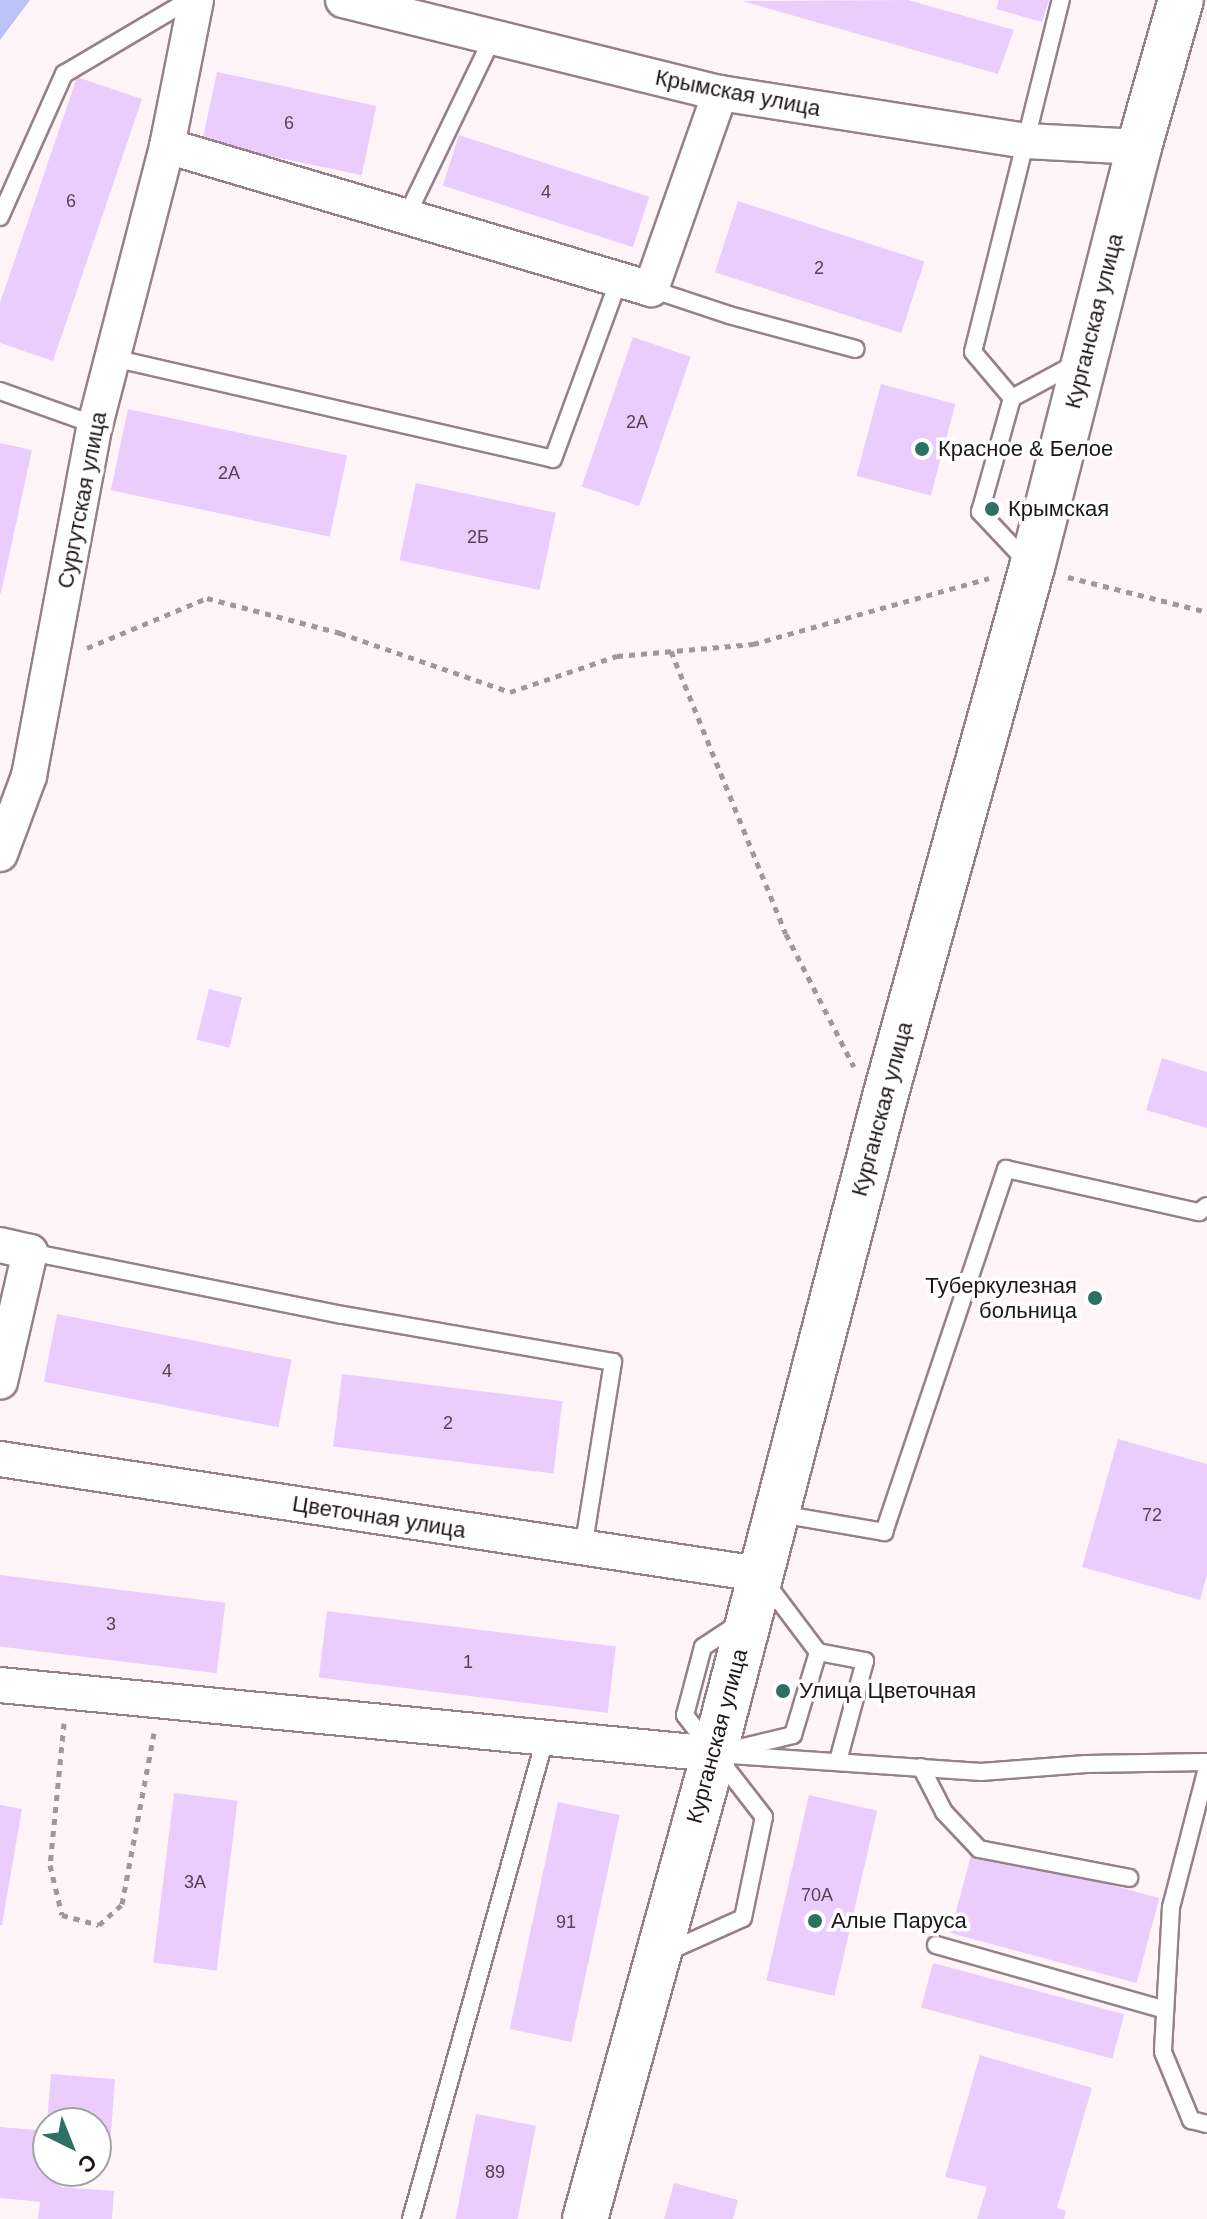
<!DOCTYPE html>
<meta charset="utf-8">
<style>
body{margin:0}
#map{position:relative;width:1207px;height:2219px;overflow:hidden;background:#fff5f9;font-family:Helvetica,sans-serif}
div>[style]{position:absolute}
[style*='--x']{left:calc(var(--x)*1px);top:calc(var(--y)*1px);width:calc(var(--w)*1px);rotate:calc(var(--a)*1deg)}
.water>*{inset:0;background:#bbc2f5}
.building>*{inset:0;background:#ebcdfd;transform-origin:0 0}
.path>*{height:5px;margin-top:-2.5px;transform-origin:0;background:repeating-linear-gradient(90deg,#a1979b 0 6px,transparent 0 12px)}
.roads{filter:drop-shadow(2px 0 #96818b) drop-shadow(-2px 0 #96818b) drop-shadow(0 2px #96818b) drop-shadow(0 -2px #96818b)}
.service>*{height:16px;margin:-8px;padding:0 8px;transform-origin:8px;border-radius:8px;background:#fff}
.minor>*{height:34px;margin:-17px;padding:0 17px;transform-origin:17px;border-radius:17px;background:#fff}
.secondary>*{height:44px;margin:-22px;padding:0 22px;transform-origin:22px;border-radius:22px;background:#fff}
.dots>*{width:22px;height:22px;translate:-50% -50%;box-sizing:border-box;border:4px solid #fff;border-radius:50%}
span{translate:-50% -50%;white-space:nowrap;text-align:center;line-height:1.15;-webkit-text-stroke:7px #fff;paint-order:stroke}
.number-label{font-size:18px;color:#514453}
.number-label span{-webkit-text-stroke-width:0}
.street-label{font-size:22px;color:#1e161a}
.poi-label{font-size:22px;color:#1e161a}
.left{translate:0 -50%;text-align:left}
.right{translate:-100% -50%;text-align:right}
.north{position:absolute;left:32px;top:2107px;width:80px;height:80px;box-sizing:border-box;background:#fff;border:2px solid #a5a2a3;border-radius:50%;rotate:137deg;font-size:22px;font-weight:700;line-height:32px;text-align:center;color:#1e161a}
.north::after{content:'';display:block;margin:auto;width:28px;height:36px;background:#2e7162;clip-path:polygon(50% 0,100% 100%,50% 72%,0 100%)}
</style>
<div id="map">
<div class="water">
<i style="clip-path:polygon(0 0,30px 0,0 40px)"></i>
</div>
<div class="building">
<i style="clip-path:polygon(908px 0,1014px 30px,998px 74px,742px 1px)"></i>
<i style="clip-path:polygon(999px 0,1049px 0,1042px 22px,996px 9px)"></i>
<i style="left:217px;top:72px;width:163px;height:71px;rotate:12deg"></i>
<i style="clip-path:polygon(77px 77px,142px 99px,53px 361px,0 343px,0 303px)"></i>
<i style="left:459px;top:135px;width:200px;height:53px;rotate:18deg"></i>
<i style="left:738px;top:201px;width:196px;height:75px;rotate:18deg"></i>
<i style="left:633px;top:337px;width:61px;height:158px;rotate:19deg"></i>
<i style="left:881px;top:384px;width:77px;height:95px;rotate:15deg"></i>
<i style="left:128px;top:409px;width:224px;height:83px;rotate:12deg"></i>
<i style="clip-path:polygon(0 443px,32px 450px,1px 593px,0 593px)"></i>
<i style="left:416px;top:483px;width:143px;height:79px;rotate:12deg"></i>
<i style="left:209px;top:989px;width:34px;height:52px;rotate:14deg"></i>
<i style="clip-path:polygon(1162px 1058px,1207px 1072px,1207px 1128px,1146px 1110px)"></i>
<i style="left:57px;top:1314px;width:239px;height:69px;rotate:11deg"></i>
<i style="left:342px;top:1374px;width:222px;height:73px;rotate:7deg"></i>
<i style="clip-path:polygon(1118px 1439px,1207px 1464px,1207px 1575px,1200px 1600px,1082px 1567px)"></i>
<i style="left:0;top:1575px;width:227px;height:71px;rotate:7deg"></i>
<i style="left:327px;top:1611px;width:291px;height:67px;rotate:7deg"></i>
<i style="left:174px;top:1793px;width:64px;height:171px;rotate:7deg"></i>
<i style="left:809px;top:1795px;width:70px;height:190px;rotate:13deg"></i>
<i style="left:558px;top:1802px;width:63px;height:232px;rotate:12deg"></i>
<i style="clip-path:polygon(0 1805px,22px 1809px,2px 1925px,0 1925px)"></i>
<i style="left:973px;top:1848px;width:193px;height:88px;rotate:15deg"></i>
<i style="left:933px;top:1963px;width:198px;height:46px;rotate:15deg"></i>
<i style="clip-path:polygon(980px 2055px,1092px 2088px,1057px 2208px,1066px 2211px,1064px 2219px,977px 2219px,987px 2187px,945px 2177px)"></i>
<i style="clip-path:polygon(51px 2074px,115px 2079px,110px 2145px,96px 2144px,96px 2123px,47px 2123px)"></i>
<i style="left:476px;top:2114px;width:61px;height:107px;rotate:11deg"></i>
<i style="clip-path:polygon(0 2127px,48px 2131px,48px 2171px,62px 2171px,61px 2187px,114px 2191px,112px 2219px,38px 2219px,40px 2202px,0 2198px)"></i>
<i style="clip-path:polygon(674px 2183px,738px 2200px,733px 2219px,664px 2219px)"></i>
</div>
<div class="path">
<i style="--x:1068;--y:577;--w:143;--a:14.1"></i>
<i style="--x:87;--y:648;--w:130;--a:-22.6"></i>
<i style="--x:207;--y:598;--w:138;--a:14.7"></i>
<i style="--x:340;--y:633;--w:180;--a:19.1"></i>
<i style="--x:510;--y:692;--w:113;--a:-18.6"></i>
<i style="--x:617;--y:656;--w:137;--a:-5"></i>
<i style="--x:753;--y:644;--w:245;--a:-15.6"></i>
<i style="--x:671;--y:651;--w:305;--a:67.9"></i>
<i style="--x:786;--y:934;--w:149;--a:62.9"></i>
<i style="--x:64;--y:1723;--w:143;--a:95.6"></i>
<i style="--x:50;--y:1865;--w:51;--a:76.5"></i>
<i style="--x:62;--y:1915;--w:38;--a:15"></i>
<i style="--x:99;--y:1925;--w:31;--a:-42"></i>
<i style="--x:122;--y:1904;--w:174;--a:-79.4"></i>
</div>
<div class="roads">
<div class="service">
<i style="--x:0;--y:217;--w:157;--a:-65.9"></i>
<i style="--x:64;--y:74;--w:145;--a:-30.6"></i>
<i style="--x:406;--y:217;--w:200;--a:-64.2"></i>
<i style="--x:651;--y:289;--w:82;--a:18.4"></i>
<i style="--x:729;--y:315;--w:131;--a:15"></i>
<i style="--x:113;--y:358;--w:451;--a:12.9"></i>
<i style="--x:553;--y:459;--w:191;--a:-69.8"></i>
<i style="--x:0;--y:391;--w:101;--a:19.7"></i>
<i style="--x:1012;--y:398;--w:60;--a:-130.3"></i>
<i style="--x:973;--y:352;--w:363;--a:-76"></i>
<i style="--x:1027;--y:562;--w:69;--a:-133.2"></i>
<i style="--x:980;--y:512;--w:118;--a:-74.3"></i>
<i style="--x:1012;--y:398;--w:74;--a:-28.3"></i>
<i style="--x:30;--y:1252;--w:319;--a:11.4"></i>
<i style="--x:343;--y:1315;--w:274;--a:9.9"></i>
<i style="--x:613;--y:1362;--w:189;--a:99.1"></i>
<i style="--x:780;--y:1514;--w:106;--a:9.8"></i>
<i style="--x:884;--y:1532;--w:383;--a:-71.4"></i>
<i style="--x:1006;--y:1169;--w:198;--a:12.6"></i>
<i style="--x:1199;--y:1212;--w:10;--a:-37"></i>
<i style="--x:818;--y:1652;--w:48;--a:10.8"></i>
<i style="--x:865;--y:1661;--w:104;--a:105.1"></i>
<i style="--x:731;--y:1750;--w:64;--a:-13.6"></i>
<i style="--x:793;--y:1735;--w:87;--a:-73.2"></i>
<i style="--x:818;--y:1652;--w:86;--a:-127"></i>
<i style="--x:716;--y:1754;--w:266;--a:3.9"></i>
<i style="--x:981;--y:1772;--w:105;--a:-4.4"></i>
<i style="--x:1086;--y:1764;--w:121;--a:-0.9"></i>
<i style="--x:921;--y:1767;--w:51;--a:62.9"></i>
<i style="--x:944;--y:1812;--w:51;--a:46.6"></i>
<i style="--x:979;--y:1849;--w:153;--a:10.9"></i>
<i style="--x:1207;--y:1768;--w:144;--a:104.5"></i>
<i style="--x:1171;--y:1907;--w:145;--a:93.2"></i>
<i style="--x:1163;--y:2052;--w:74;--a:67.6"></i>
<i style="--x:1191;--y:2120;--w:16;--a:14"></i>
<i style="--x:936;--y:1945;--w:238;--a:15.8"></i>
<i style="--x:667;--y:1952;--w:83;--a:-24.1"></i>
<i style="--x:743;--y:1918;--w:103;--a:-78.3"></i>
<i style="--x:764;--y:1817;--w:129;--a:-127.8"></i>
<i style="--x:685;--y:1715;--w:70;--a:-75.2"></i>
<i style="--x:703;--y:1647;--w:42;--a:-33.3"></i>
<i style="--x:411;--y:2219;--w:499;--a:-74.4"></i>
</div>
<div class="minor">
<i style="--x:196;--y:0;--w:149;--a:101.2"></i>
<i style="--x:167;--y:146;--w:505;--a:16.46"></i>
<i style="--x:651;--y:289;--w:208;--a:-70.6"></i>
<i style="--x:343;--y:0;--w:388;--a:13.9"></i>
<i style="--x:720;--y:93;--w:310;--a:8.9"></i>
<i style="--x:1026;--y:141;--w:113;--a:3"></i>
<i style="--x:0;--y:854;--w:83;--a:-69.6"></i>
<i style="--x:29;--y:776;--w:357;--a:-79.4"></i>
<i style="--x:95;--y:425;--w:288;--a:-75.5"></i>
<i style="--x:0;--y:1245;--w:31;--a:13"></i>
<i style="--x:30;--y:1252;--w:133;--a:103"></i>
<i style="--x:0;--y:1459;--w:768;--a:8.62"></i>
<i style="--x:0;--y:1685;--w:717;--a:5.52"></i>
</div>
<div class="secondary">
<i style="--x:585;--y:2219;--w:483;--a:-74.5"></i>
<i style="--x:714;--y:1754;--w:683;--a:-75.41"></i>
<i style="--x:886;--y:1093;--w:546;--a:-74.49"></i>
<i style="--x:1032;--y:567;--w:433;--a:-75.7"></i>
<i style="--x:1139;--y:147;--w:153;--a:-74.1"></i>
</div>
</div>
<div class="dots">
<i style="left:922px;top:449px;background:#2e7162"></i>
<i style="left:992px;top:509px;background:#2e7162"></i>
<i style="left:1095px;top:1298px;background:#2e7162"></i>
<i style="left:783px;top:1691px;background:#2e7162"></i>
<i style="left:815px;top:1921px;background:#2e7162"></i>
</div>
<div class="number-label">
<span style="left:289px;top:123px">6</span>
<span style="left:546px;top:192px">4</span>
<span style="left:71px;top:201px">6</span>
<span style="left:819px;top:268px">2</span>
<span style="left:637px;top:422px">2А</span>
<span style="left:229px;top:473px">2А</span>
<span style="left:478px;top:537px">2Б</span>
<span style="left:167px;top:1371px">4</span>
<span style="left:448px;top:1423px">2</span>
<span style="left:1152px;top:1515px">72</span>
<span style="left:111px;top:1624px">3</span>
<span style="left:468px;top:1662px">1</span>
<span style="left:195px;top:1882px">3А</span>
<span style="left:817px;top:1895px">70А</span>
<span style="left:566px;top:1922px">91</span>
<span style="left:495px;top:2172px">89</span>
</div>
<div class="street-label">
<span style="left:738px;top:93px;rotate:11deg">Крымская улица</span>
<span style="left:1094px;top:321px;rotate:-76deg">Курганская улица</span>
<span style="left:82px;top:500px;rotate:-79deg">Сургутская улица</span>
<span style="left:882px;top:1109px;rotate:-75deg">Курганская улица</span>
<span style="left:379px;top:1517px;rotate:9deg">Цветочная улица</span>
<span style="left:717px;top:1736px;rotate:-75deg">Курганская улица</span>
</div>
<div class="poi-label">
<span class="left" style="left:938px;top:449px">Красное &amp; Белое</span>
<span class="left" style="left:1008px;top:509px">Крымская</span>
<span class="right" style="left:1077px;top:1298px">Туберкулезная<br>больница</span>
<span class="left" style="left:799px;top:1691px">Улица Цветочная</span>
<span class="left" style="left:831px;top:1921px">Алые Паруса</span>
</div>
<div class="north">С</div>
</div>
